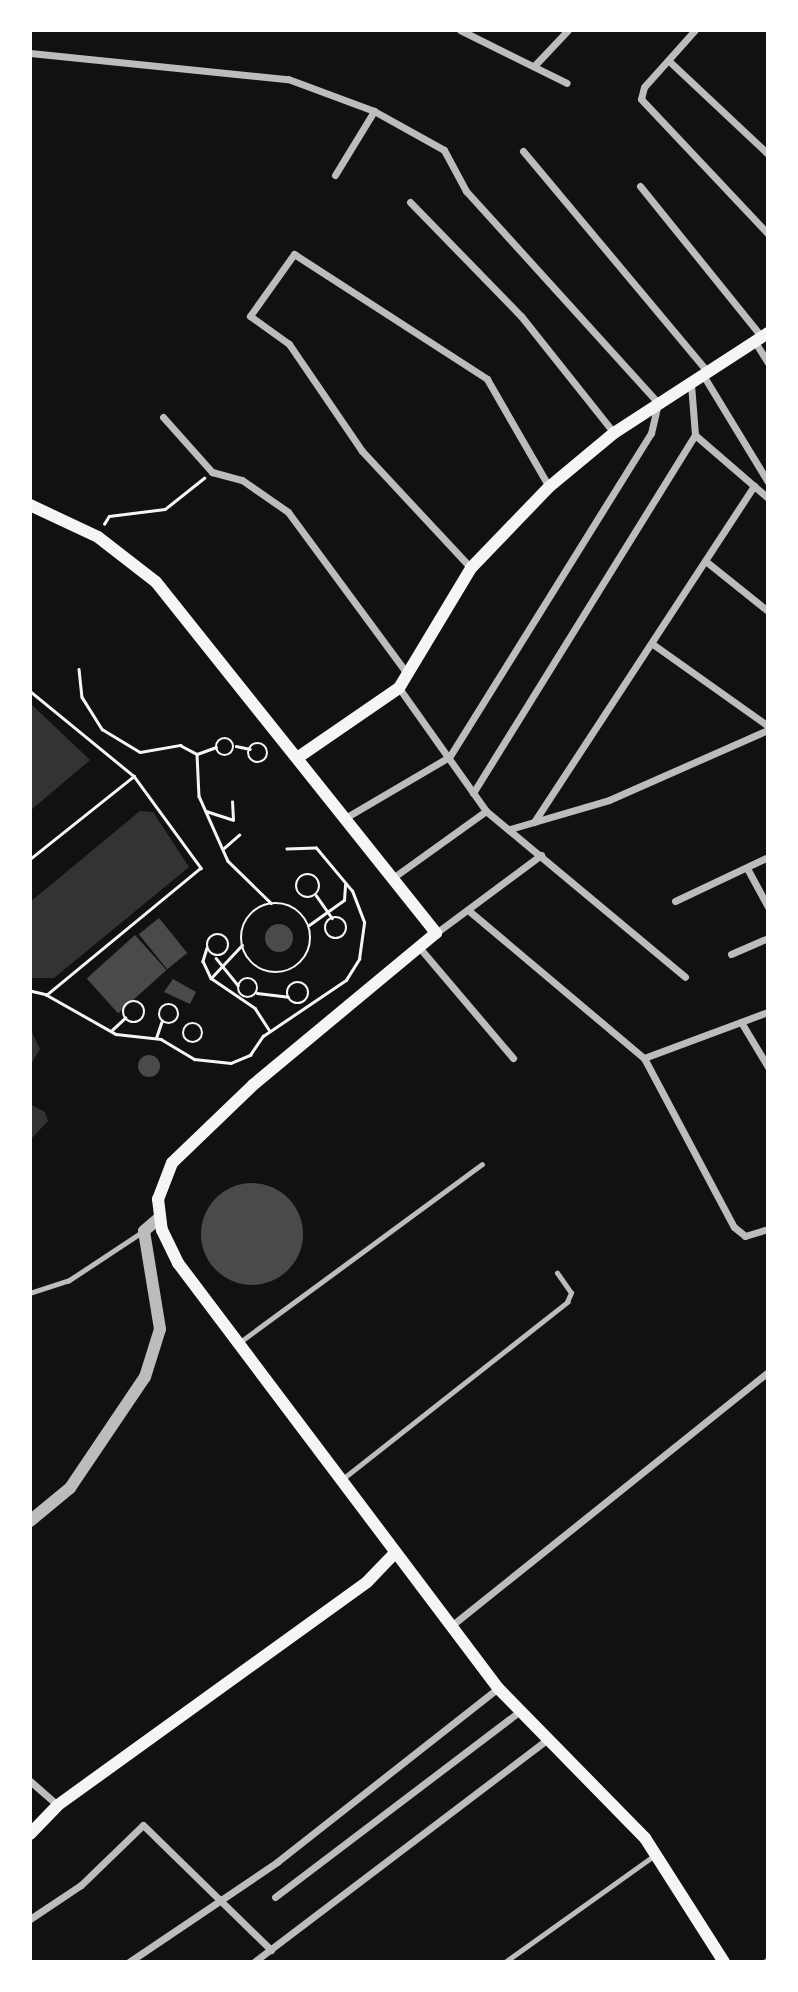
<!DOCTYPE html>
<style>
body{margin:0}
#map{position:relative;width:798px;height:1992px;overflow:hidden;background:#111;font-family:"Nunito Sans",sans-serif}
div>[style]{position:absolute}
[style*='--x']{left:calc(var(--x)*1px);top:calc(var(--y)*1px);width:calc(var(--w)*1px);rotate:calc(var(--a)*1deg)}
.water>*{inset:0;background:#333}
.building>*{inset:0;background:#4a4a4a;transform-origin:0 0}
.round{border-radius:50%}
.path>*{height:2.5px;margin:-1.25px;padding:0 1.25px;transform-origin:1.25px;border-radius:1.25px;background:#f5f5f5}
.path>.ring{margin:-1.25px;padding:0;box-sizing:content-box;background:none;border:2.5px solid #f5f5f5;border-radius:50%}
.service>*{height:4.5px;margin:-2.25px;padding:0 2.25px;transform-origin:2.25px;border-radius:2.25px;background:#bcbcbc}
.minor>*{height:7px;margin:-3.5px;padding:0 3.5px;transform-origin:3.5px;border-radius:3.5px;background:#bcbcbc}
.tertiary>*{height:12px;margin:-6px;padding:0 6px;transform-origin:6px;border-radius:6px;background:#bcbcbc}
.secondary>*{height:12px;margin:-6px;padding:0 6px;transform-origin:6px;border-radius:6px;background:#f5f5f5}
span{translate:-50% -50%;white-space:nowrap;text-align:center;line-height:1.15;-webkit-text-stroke:5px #fff;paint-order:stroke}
.frame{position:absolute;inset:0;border:32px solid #fff;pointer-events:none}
</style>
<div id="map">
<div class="water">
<i style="clip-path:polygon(30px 703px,90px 760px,30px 811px)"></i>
<i style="clip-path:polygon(140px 811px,153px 812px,189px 867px,54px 978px,30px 978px,30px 902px)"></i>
<i style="clip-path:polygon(30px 1028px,40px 1049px,30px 1066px)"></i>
<i style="clip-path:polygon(30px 1104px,45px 1112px,48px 1121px,30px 1140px)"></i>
</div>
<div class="building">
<i style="left:159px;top:918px;width:45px;height:26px;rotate:51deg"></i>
<i class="round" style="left:265px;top:924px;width:28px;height:28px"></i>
<i style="left:135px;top:935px;width:47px;height:65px;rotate:48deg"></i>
<i style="clip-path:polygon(173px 979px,196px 992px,190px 1004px,164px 992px)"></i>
<i class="round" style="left:138px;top:1055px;width:22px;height:22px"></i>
<i class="round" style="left:201px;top:1183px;width:102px;height:102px"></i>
</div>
<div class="path">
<i style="--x:104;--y:524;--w:9;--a:-58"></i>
<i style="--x:109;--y:516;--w:56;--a:-7.1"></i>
<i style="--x:165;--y:509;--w:50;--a:-38.5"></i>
<i style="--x:79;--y:669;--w:28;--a:84"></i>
<i style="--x:82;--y:697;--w:38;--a:58"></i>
<i style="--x:102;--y:729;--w:44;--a:31.2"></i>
<i style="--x:140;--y:752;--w:41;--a:-9.9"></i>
<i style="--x:180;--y:745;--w:19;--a:28"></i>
<i style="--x:197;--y:754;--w:42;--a:87.3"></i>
<i style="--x:199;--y:796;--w:71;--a:66"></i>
<i style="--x:228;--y:861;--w:60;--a:44.3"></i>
<i style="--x:30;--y:691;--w:134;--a:39.3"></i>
<i style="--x:134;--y:776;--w:114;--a:53.9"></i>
<i style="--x:201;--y:868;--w:200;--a:140.5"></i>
<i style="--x:47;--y:995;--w:17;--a:-167"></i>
<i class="ring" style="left:216px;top:738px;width:15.5px;height:15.5px"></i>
<i class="ring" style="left:248px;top:743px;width:17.5px;height:17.5px"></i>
<i style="--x:236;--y:746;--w:14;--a:12"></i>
<i style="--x:197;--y:754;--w:20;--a:-20"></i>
<i style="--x:206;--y:811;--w:28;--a:18"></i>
<i style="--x:233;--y:820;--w:18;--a:-93"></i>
<i style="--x:224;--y:848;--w:20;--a:-41"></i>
<i style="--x:30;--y:859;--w:133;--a:-38.6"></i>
<i class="ring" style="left:296px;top:874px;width:21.5px;height:21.5px"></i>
<i style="--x:316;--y:895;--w:28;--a:55"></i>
<i class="ring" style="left:241px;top:903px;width:67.5px;height:67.5px"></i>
<i class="ring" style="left:325px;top:917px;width:19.5px;height:19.5px"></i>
<i style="--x:309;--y:925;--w:43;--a:-35.5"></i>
<i style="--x:344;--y:900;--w:16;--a:-86"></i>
<i class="ring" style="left:207px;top:934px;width:19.5px;height:19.5px"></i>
<i style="--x:207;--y:948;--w:14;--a:107"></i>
<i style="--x:203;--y:961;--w:19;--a:65"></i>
<i style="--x:211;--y:978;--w:53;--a:34.3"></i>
<i style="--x:255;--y:1008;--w:27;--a:57"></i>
<i style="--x:216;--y:958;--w:35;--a:51"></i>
<i class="ring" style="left:238px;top:978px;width:17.5px;height:17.5px"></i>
<i style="--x:211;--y:978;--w:45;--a:-46.8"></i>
<i class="ring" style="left:287px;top:982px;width:19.5px;height:19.5px"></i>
<i style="--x:257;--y:993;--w:31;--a:7"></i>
<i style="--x:47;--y:995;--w:79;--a:29.5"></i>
<i style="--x:116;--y:1034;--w:45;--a:6.3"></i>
<i style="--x:161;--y:1039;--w:39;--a:31"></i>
<i style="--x:194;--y:1059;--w:37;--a:6"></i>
<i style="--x:231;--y:1063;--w:21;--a:-23"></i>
<i style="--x:250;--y:1055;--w:23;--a:-56"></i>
<i style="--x:263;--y:1036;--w:100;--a:-34"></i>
<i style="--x:346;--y:980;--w:25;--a:-58"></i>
<i style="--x:359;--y:959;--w:37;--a:-82"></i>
<i style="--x:364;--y:922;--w:33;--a:-111"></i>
<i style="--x:352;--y:891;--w:56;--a:-129.9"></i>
<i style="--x:316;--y:848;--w:29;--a:178"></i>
<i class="ring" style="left:123px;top:1001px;width:19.5px;height:19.5px"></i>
<i class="ring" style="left:159px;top:1004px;width:17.5px;height:17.5px"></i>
<i class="ring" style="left:183px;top:1023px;width:17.5px;height:17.5px"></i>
<i style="--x:112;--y:1030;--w:18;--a:-43"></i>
<i style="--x:156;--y:1038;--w:18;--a:-71"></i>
</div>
<div class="service">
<i style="--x:30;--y:1293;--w:40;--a:-18"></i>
<i style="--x:68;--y:1281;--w:89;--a:-33.5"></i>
<i style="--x:240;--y:1342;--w:300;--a:-36.3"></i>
<i style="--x:345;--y:1477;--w:283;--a:-38.2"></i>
<i style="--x:567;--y:1302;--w:10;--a:-66"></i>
<i style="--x:571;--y:1293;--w:24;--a:-125"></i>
<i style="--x:505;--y:1962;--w:184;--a:-35.5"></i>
</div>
<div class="minor">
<i style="--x:460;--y:30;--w:119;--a:26.4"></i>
<i style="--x:695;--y:30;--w:76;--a:131.8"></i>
<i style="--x:644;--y:87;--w:12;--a:104"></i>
<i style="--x:641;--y:99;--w:185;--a:46.7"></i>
<i style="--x:30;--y:53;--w:259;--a:5.8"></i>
<i style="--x:288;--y:79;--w:92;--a:20.4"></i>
<i style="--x:374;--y:111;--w:80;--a:29.1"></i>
<i style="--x:444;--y:150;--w:47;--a:61.8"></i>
<i style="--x:466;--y:191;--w:286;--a:47.8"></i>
<i style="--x:658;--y:403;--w:31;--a:103"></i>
<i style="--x:651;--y:433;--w:382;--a:121.9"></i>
<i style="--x:449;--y:757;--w:121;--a:149.6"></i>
<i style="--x:669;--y:61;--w:136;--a:43.2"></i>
<i style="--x:535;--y:65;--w:48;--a:-46.7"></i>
<i style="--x:523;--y:151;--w:288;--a:50.1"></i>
<i style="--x:335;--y:175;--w:75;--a:-58.6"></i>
<i style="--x:640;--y:186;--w:194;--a:51.1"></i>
<i style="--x:410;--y:202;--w:159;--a:45.8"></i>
<i style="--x:521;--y:316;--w:149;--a:51.5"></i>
<i style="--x:755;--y:342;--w:25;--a:58"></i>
<i style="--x:703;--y:375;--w:125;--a:58.7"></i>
<i style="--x:691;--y:384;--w:51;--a:85.5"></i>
<i style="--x:695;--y:435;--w:96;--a:40.8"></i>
<i style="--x:163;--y:417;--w:74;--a:48.3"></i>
<i style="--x:212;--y:472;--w:31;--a:15"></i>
<i style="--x:242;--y:480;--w:56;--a:34.8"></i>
<i style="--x:288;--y:512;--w:202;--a:53.6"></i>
<i style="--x:708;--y:563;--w:77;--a:38.7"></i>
<i style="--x:471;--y:568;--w:160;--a:-133"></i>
<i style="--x:362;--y:451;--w:130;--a:-124.3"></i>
<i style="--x:289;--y:344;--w:48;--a:-144.3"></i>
<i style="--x:250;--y:316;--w:76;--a:-54.6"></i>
<i style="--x:294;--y:254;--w:230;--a:32.9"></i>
<i style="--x:487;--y:379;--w:125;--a:60.1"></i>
<i style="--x:654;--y:645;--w:140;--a:35.4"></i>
<i style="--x:399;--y:688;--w:151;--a:54.7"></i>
<i style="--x:486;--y:811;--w:259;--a:39.8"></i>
<i style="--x:473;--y:793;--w:421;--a:-58.2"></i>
<i style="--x:534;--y:822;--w:402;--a:-56.8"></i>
<i style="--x:510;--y:829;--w:103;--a:-16.3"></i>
<i style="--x:609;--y:800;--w:174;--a:-23.8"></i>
<i style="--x:748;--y:870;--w:42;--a:61.6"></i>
<i style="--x:394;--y:877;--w:113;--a:-35.7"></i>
<i style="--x:675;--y:901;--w:103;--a:-25.3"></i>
<i style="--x:468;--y:910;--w:230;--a:40.1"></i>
<i style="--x:644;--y:1058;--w:191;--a:62"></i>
<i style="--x:734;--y:1227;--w:14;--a:39"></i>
<i style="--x:745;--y:1236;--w:24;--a:-17"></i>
<i style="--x:436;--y:933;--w:131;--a:-36.6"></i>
<i style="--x:418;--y:946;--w:147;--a:49.7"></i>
<i style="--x:731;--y:954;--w:40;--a:-23.4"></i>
<i style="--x:741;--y:1022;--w:52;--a:59"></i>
<i style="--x:644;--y:1058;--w:132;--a:-20.4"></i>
<i style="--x:451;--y:1626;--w:406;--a:-38.7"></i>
<i style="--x:30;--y:1781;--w:37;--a:41"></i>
<i style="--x:275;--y:1897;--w:308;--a:-37.2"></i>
<i style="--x:30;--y:1919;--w:61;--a:-33.7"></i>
<i style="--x:81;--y:1885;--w:86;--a:-44.1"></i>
<i style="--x:143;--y:1825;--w:179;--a:44.3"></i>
<i style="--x:129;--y:1962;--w:179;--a:-34"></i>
<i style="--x:277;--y:1862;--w:281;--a:-38.2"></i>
<i style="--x:254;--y:1962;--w:367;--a:-37.2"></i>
<i style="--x:766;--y:1962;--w:3;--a:-45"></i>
</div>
<div class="tertiary">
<i style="--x:30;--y:1521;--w:52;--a:-39.5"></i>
<i style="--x:70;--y:1488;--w:134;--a:-56"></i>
<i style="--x:145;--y:1377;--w:50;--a:-72.6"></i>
<i style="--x:160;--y:1329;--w:99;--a:-99.3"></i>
<i style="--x:144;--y:1231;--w:21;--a:-41"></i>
</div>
<div class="secondary">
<i style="--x:30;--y:505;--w:75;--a:25.2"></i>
<i style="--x:98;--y:537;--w:73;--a:37.8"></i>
<i style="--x:156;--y:582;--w:449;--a:51.4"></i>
<i style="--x:436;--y:933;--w:238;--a:140.3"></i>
<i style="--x:253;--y:1085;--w:112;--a:136.1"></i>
<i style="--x:172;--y:1163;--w:39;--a:111"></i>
<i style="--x:158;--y:1199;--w:31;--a:83"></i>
<i style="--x:162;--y:1230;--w:37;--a:64"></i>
<i style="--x:178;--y:1263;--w:532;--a:53.02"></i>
<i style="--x:498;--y:1688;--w:210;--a:45.6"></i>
<i style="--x:645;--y:1838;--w:147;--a:57.5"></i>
<i style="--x:300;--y:756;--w:120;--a:-34.5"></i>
<i style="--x:399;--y:688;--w:140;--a:-59"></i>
<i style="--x:471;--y:568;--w:112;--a:-46.1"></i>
<i style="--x:549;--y:487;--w:85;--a:-39.7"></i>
<i style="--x:614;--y:433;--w:184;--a:-33"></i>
<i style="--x:30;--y:1834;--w:40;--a:-46"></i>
<i style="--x:58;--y:1805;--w:381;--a:-35.8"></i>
<i style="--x:367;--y:1582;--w:39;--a:-46"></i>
</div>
<div class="frame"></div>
</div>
